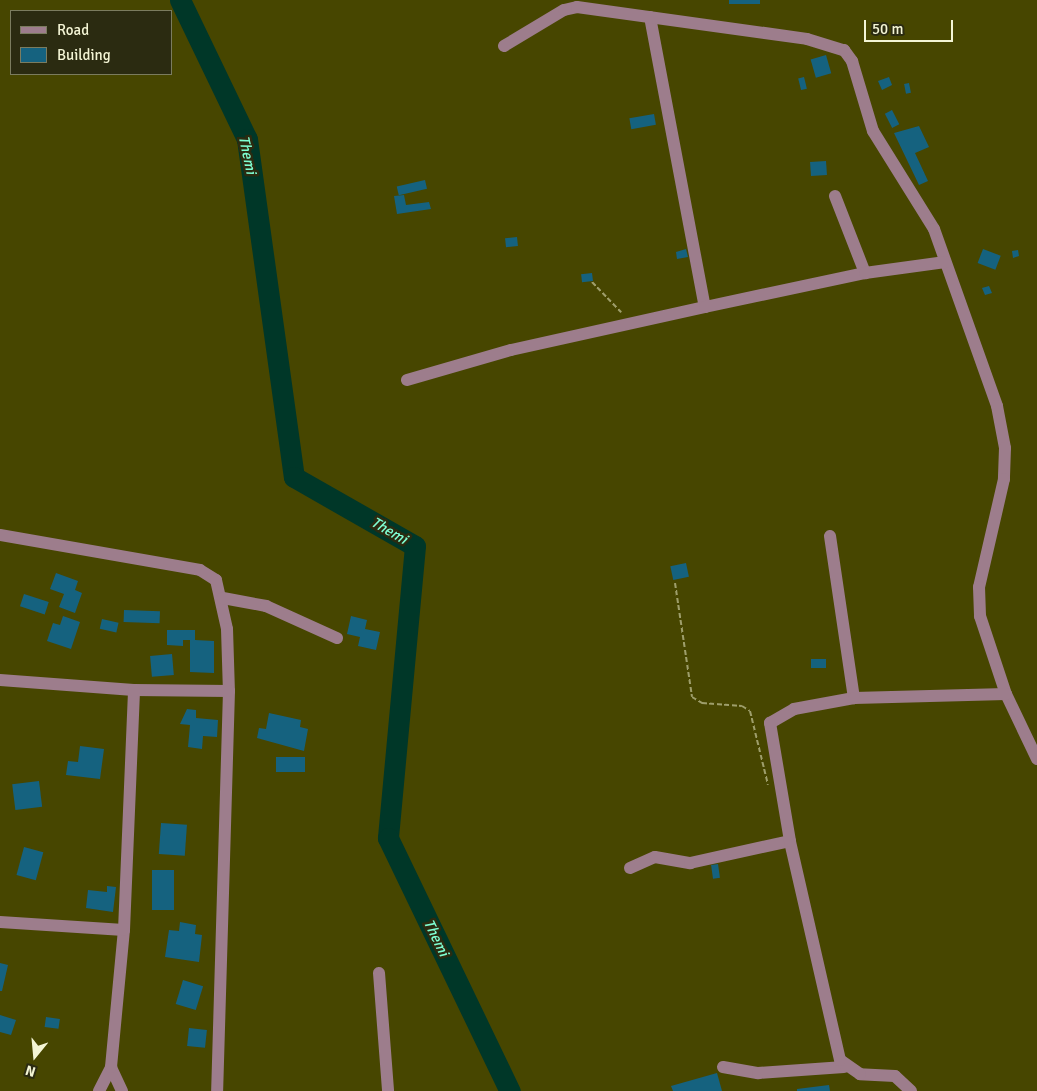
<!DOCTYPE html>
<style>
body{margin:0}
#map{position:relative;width:1037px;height:1091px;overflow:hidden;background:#474600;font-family:Signika,sans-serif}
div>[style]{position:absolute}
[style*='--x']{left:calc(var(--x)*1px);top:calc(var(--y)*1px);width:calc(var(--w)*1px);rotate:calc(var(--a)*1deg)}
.river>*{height:21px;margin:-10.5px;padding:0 10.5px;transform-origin:10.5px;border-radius:10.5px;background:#003728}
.building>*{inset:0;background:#15627f;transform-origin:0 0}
.path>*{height:2px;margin-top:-1px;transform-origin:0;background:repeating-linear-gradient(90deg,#9e9e6b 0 5px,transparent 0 7.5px)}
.minor>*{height:12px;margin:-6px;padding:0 6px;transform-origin:6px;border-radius:6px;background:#9d7d8c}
span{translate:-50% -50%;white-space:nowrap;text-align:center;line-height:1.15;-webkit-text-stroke:5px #2b2b11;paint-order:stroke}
.water-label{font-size:15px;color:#7efed3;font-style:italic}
.legend{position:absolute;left:10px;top:10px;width:162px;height:65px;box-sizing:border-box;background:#2b2b11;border:1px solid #7b7c5f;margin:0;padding:6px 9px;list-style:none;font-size:15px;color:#f4f5d5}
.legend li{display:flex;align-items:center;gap:10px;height:25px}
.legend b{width:25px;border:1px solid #7b7c5f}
.north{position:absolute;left:10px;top:1031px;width:50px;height:50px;-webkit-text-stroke:4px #2b2b11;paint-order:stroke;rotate:197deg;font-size:14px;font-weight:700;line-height:20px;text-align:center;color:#f4f5d5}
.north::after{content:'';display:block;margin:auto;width:18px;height:22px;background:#f4f5d5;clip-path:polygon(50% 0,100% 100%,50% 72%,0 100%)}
.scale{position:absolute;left:864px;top:20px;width:89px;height:22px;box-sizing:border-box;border:2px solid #f4f5d5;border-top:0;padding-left:6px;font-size:15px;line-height:18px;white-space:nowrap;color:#f4f5d5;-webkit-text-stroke:4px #2b2b11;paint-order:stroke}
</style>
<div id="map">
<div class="river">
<i style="--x:180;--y:0;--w:154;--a:64.3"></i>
<i style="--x:247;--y:139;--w:341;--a:82.1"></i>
<i style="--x:294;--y:477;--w:139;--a:29.7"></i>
<i style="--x:415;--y:546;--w:293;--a:95.3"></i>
<i style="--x:388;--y:838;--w:281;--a:64.3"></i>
</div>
<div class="building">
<i style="left:729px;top:0;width:31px;height:4px"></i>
<i style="left:826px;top:55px;width:19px;height:16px;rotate:74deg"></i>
<i style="left:804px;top:77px;width:12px;height:6px;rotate:76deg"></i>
<i style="clip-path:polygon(889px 77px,892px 85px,882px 90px,878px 81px)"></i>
<i style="left:909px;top:83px;width:10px;height:5px;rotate:79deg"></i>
<i style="left:892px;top:110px;width:16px;height:8px;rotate:63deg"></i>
<i style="left:654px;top:114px;width:11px;height:25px;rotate:80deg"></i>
<i style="clip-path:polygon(919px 126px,929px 147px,915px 153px,928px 181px,919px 185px,894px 133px)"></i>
<i style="left:826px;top:161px;width:14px;height:16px;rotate:86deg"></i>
<i style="left:425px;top:180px;width:9px;height:29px;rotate:77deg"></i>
<i style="clip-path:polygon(404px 195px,406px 205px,429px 202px,431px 209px,397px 214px,394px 196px)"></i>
<i style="left:517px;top:237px;width:9px;height:12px;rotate:84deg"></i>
<i style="clip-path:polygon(686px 249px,688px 257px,677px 259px,676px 252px)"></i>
<i style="left:983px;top:249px;width:19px;height:15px;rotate:21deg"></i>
<i style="clip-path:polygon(1018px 250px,1019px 256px,1013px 258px,1012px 251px)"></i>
<i style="left:592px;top:273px;width:8px;height:11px;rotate:83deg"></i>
<i style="clip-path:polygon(989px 286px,992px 293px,985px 295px,982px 288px)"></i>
<i style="left:686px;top:563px;width:14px;height:16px;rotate:78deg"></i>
<i style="clip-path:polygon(56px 573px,78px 581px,75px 590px,82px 593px,75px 613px,59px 607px,64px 594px,50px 589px)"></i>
<i style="left:24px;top:594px;width:26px;height:13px;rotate:18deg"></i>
<i style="left:124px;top:610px;width:36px;height:12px;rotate:2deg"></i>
<i style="clip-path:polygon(63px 616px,80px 622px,71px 649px,47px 641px,53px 623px,60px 625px)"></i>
<i style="clip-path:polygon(351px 616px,367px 620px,365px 629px,380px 632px,376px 650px,358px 646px,360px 637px,347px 634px)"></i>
<i style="left:102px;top:619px;width:17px;height:10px;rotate:13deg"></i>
<i style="clip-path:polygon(167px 630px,195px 630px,195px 640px,214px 641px,214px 673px,190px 672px,190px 640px,183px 640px,183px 646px,167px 645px)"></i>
<i style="left:172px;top:654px;width:21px;height:22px;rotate:85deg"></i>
<i style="left:826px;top:659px;width:9px;height:15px;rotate:90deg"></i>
<i style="clip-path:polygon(187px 709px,196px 710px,196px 718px,218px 720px,217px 737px,203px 736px,202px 749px,188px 747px,190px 725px,180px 724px)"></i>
<i style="clip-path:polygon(269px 713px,301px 720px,300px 727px,308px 729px,304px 751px,257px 738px,259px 728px,266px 729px)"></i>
<i style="clip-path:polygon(80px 746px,104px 749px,100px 779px,66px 775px,68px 761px,78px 762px)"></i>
<i style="left:305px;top:757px;width:15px;height:29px;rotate:90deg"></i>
<i style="left:39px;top:781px;width:26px;height:27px;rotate:83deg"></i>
<i style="left:161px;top:823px;width:26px;height:31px;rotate:4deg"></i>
<i style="left:24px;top:847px;width:20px;height:29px;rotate:15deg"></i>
<i style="left:718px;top:864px;width:14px;height:7px;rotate:82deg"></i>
<i style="left:152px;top:870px;width:22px;height:40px"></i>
<i style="clip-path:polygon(107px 886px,116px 887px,113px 912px,86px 908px,88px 890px,107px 892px)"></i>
<i style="clip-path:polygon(180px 922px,196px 925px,195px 934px,202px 935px,199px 962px,165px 957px,169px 930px,179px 931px)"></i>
<i style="clip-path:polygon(0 963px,8px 965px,2px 991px,0 991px)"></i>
<i style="left:183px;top:980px;width:21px;height:25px;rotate:17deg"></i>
<i style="clip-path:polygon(0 1015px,16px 1020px,11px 1035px,0 1032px)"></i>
<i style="left:46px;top:1017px;width:14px;height:10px;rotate:8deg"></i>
<i style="left:189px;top:1028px;width:18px;height:18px;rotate:6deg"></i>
<i style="clip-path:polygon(717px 1073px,722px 1091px,673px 1091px,671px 1086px)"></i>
<i style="clip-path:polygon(829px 1085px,830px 1091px,797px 1091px,797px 1089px)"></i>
</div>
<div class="path">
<i style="--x:592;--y:282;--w:42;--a:46"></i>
<i style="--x:675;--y:583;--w:115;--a:81.5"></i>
<i style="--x:692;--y:697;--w:12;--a:31"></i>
<i style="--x:702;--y:703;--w:40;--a:4.3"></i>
<i style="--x:742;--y:706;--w:9;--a:32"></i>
<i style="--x:750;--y:711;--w:76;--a:76.3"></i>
</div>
<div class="minor">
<i style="--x:650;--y:17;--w:295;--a:79.3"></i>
<i style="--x:504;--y:46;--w:70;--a:-31"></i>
<i style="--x:564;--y:10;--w:13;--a:-13"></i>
<i style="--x:577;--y:7;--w:232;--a:7.9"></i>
<i style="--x:807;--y:39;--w:39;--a:17"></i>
<i style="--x:844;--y:50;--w:14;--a:54"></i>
<i style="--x:852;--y:61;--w:73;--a:73.3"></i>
<i style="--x:873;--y:131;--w:115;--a:58.1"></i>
<i style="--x:934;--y:229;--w:188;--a:70.4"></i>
<i style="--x:997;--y:406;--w:43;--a:79.2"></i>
<i style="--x:1005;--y:448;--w:31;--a:92"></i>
<i style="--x:1004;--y:479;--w:111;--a:103"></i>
<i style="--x:979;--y:587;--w:29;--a:88"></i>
<i style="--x:980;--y:616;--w:82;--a:71.6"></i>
<i style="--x:1006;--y:694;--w:72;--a:64.5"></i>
<i style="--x:835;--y:196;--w:83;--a:68.7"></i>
<i style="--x:407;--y:380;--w:108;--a:-16.1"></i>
<i style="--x:511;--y:350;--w:199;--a:-12.5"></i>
<i style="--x:705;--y:307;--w:164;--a:-12"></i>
<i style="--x:865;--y:273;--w:81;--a:-7.8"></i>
<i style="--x:0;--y:535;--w:203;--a:9.9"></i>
<i style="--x:200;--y:570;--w:19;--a:32"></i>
<i style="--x:216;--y:580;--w:50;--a:77.3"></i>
<i style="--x:227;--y:629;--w:62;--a:88.2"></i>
<i style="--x:229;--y:691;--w:400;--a:91.7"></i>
<i style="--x:830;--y:536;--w:164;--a:81.6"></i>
<i style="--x:223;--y:598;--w:44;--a:10.5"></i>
<i style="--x:266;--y:606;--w:78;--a:24.3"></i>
<i style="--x:0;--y:680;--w:134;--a:4.3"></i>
<i style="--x:134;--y:690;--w:95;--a:0.6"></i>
<i style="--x:630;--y:868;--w:27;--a:-24"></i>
<i style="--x:655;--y:857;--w:36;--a:10"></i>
<i style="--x:690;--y:863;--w:102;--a:-12.4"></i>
<i style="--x:0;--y:922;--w:124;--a:3.7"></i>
<i style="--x:379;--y:973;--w:118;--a:85.6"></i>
<i style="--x:723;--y:1067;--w:36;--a:10"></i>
<i style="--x:758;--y:1073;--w:86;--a:-4"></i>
<i style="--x:99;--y:1091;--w:27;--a:-63"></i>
<i style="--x:122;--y:1091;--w:26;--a:-115"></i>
<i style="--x:111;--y:1067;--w:138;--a:-84.6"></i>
<i style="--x:124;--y:930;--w:240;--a:-87.6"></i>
<i style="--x:911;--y:1091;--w:22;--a:-137"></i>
<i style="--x:895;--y:1076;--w:35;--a:-177"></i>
<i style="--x:860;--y:1074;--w:24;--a:-145"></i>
<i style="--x:840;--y:1060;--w:225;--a:-102.9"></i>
<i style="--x:790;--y:841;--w:120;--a:-99.6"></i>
<i style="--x:770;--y:723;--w:28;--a:-30"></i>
<i style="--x:794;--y:709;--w:61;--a:-10.4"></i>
<i style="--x:854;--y:698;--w:152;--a:-1.5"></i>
</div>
<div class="water-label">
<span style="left:247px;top:155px;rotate:78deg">Themi</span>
<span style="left:389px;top:531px;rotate:30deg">Themi</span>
<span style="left:436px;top:938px;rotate:64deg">Themi</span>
</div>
<ul class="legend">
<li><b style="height:6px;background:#9d7d8c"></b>Road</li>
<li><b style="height:14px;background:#15627f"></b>Building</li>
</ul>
<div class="north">N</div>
<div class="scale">50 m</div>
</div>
